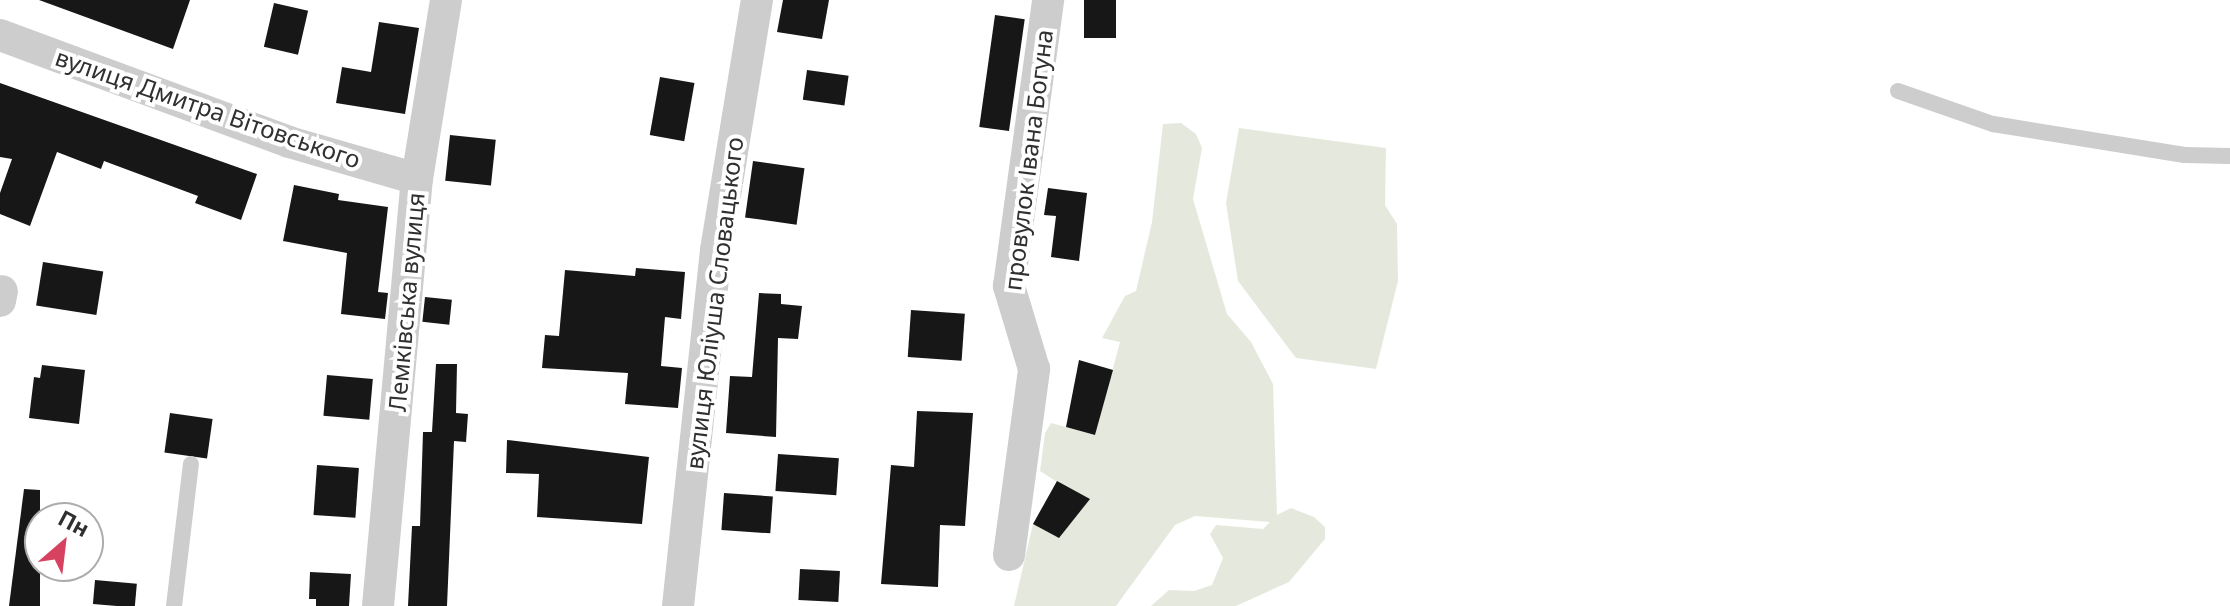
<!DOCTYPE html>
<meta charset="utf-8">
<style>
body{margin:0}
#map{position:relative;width:2230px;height:606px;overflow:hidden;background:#fff;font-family:"Noto Sans",sans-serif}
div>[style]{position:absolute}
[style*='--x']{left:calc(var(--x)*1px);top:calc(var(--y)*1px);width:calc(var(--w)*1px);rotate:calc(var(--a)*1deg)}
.green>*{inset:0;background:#e5e9dd}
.building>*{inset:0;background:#171717;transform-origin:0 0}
.lane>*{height:16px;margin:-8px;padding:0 8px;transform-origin:8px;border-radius:8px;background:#cdcdcd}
.street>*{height:32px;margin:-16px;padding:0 16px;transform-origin:16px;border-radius:16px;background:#cdcdcd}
span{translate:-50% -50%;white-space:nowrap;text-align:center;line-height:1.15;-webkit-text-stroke:8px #fff;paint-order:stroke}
.street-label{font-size:24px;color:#303030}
.north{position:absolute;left:24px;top:502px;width:80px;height:80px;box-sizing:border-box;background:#fff;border:2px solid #acacac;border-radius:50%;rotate:28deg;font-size:22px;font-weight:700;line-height:32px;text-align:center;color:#303030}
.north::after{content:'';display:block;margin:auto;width:28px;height:36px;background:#d74260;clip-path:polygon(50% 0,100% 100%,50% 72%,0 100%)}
</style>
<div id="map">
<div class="green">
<i style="clip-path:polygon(1181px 123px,1196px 134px,1202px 148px,1193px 199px,1227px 314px,1251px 342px,1273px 384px,1277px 515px,1291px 508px,1314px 517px,1325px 527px,1325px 539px,1289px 582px,1236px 606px,1151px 606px,1169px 590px,1194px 591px,1212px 585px,1223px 558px,1210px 534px,1216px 525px,1263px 529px,1270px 522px,1195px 516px,1175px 525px,1116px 606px,1014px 606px,1033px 524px,1057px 482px,1040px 471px,1045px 433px,1051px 423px,1095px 435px,1120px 342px,1102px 338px,1125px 296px,1136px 291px,1152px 222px,1163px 124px)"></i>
<i style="clip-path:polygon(1239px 128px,1386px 148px,1385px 205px,1397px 224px,1398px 281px,1376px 369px,1296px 358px,1238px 281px,1226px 203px)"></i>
</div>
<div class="building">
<i style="clip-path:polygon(39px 0,190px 0,173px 49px)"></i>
<i style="clip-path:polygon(783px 0,829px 0,822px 39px,777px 32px)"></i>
<i style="left:1084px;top:0;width:32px;height:38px"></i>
<i style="left:274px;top:3px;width:35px;height:45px;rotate:13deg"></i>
<i style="left:995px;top:15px;width:30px;height:113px;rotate:8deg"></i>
<i style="clip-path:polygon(379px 22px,419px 28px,405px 114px,336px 103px,342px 67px,371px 72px)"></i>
<i style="left:807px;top:70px;width:42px;height:30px;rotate:8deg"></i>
<i style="left:660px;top:77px;width:35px;height:59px;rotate:10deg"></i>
<i style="clip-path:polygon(0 83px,257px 174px,241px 220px,195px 203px,198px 196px,104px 161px,101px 169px,57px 152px,30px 226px,0 214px,0 193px,12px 159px,0 157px)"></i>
<i style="left:450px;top:135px;width:46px;height:46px;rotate:6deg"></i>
<i style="left:753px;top:161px;width:52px;height:57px;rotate:8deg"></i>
<i style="clip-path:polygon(294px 185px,339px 194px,338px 200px,388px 207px,378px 292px,388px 293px,385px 319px,341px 314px,347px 253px,283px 241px)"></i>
<i style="clip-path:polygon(1048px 188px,1087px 193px,1079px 261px,1051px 257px,1056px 216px,1044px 215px)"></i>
<i style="left:43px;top:262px;width:61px;height:44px;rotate:9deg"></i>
<i style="clip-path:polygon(636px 268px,685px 272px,681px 319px,665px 317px,661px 366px,682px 368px,678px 408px,625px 404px,628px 373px,542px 368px,545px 335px,559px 336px,565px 270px,635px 276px)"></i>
<i style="clip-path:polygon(759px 293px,781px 294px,781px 304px,802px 306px,798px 339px,778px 338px,776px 437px,726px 433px,730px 376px,752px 377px)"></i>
<i style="left:425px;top:297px;width:27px;height:25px;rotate:6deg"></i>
<i style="left:911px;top:310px;width:54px;height:47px;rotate:4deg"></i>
<i style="clip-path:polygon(1079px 360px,1113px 370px,1095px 435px,1066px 427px)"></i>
<i style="clip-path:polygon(436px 364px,457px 364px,456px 413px,468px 414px,466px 442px,454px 441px,447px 606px,408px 606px,412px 526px,420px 526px,423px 432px,432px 432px)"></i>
<i style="clip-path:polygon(42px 365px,85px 370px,79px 424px,29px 418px,34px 377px,40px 378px)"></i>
<i style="left:327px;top:375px;width:46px;height:41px;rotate:5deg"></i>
<i style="clip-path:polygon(917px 411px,973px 413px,965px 526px,940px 525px,938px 587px,881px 584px,891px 465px,914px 467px)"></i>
<i style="left:170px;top:413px;width:43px;height:40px;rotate:8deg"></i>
<i style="clip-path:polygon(507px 440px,649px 457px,642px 524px,537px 517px,539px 474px,506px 473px)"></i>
<i style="left:778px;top:454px;width:61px;height:37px;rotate:4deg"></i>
<i style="left:317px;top:465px;width:42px;height:50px;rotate:4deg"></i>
<i style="clip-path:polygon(1057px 481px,1090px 499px,1059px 538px,1033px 524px)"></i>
<i style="clip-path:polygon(24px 489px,40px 490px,40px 606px,9px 606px)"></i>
<i style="left:724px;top:493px;width:49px;height:37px;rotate:4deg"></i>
<i style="left:800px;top:569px;width:40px;height:31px;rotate:3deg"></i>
<i style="clip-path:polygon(310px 572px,351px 574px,349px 606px,316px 606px,316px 599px,309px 599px)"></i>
<i style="left:95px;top:580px;width:42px;height:24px;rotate:5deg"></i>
</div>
<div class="lane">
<i style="--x:1898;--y:91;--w:101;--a:19.2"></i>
<i style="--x:1993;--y:124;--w:194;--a:9.2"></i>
<i style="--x:2185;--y:155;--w:45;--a:1.3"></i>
<i style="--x:174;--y:606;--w:143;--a:-83.2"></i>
</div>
<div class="street">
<i style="--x:0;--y:35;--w:308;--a:20.3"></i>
<i style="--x:289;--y:142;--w:133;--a:16.1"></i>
<i style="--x:0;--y:301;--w:10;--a:-79"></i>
<i style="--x:1009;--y:555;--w:188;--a:-82.3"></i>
<i style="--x:1034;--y:369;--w:87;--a:-106.8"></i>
<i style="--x:1009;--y:286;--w:289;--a:-82.2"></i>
<i style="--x:378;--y:606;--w:429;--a:-84.8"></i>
<i style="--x:417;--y:179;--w:181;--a:-80.8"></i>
<i style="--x:678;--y:606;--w:358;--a:-83.9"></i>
<i style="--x:716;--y:250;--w:253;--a:-80.7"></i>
</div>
<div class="street-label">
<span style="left:208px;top:108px;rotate:19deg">вулиця Дмитра Вітовського</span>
<span style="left:1028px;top:160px;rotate:-83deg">провулок Івана Богуна</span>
<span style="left:406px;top:302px;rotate:-85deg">Лемківська вулиця</span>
<span style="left:714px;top:303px;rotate:-83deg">вулиця Юліуша Словацького</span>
</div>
<div class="north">Пн</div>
</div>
